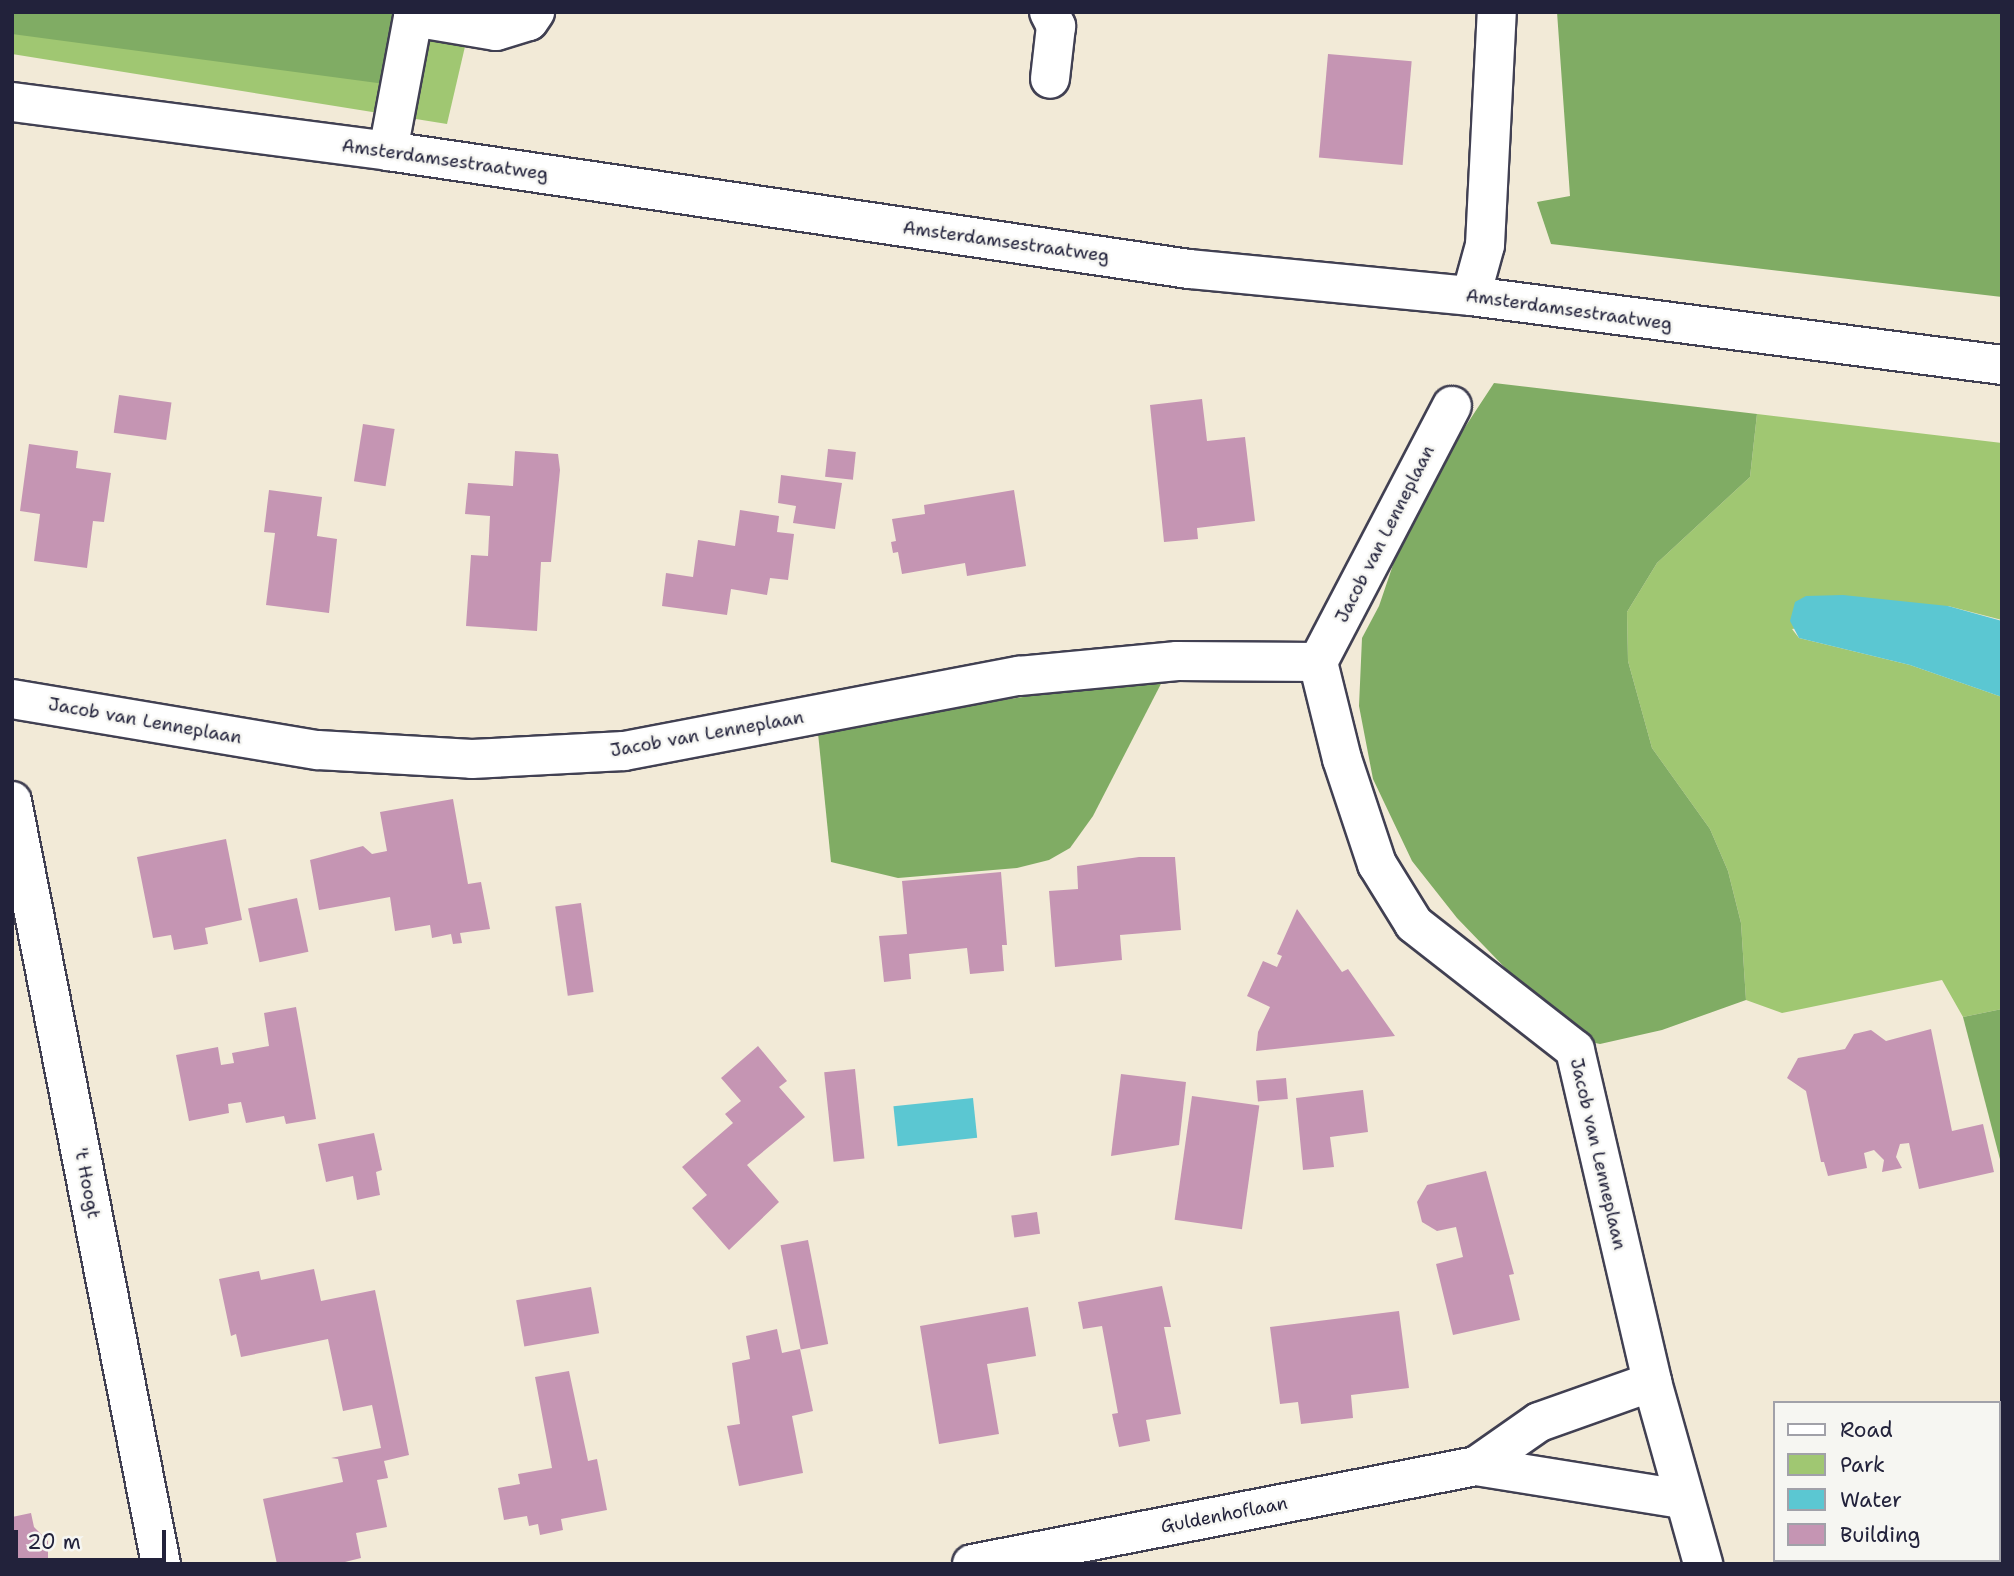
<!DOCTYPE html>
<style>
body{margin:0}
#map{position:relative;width:2014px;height:1576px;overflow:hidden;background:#f2ead7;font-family:"Shantell Sans",sans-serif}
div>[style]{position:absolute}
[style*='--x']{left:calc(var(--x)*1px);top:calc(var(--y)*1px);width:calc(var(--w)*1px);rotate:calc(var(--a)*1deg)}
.green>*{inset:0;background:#a0c772}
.forest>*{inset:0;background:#80ac64}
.water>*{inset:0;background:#5bc7d2;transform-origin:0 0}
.building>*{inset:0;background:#c595b3;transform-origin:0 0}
.roads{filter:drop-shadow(2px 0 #414052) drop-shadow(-2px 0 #414052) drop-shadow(0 2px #414052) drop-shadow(0 -2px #414052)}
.minor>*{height:38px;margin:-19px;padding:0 19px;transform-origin:19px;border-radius:19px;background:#fff}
.major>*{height:38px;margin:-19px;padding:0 19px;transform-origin:19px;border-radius:19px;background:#fff}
span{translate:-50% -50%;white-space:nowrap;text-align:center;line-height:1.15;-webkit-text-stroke:5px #f6f6f2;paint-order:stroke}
.street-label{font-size:18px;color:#22223b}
.frame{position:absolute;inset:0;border:14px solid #22223b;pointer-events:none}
.legend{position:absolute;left:1773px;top:1401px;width:228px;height:161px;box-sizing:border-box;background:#f6f6f2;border:2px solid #a1a1a9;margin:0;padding:9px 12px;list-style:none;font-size:21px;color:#22223b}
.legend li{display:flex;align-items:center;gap:14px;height:35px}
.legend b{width:35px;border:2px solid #a1a1a9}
.scale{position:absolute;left:14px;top:1530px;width:152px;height:32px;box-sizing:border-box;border:4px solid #22223b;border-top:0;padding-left:9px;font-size:21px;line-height:24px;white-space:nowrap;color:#22223b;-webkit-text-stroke:5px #f6f6f2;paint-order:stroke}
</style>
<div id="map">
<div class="green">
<i style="clip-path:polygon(12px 12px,473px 12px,447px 124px,12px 54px)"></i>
<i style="clip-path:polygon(1757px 414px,2002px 443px,2002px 620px,1948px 606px,1792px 629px,1799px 638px,1910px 665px,2002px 697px,2002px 1009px,1963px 1017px,1942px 980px,1782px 1013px,1746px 1000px,1741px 923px,1728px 871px,1710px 829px,1652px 748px,1628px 661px,1627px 612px,1657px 563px,1750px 477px)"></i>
</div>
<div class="forest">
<i style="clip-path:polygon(12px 12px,396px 12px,385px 84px,12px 34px)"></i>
<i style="clip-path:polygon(1557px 12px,2002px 12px,2002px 297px,1551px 244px,1537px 202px,1570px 196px)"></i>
<i style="clip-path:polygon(1494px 383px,1757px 414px,1750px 477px,1657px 563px,1627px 612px,1628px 661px,1652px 748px,1710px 829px,1728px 871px,1741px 923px,1746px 1000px,1662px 1030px,1600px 1044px,1586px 1041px,1512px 975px,1457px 918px,1412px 861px,1373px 779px,1359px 706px,1362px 638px,1379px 606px,1395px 559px,1446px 456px)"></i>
<i style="clip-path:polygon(1165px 676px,1093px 816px,1070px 848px,1049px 860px,1017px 868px,898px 878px,831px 862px,818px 733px,929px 711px)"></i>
<i style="clip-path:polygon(2002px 1009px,2002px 1167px,1963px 1017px)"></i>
</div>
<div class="water">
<i style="clip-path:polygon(1843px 595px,1948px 606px,2002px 621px,2002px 697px,1910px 665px,1799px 638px,1790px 621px,1795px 602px,1806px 596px)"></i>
<i style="left:973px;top:1098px;width:40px;height:80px;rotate:84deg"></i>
</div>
<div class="building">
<i style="left:1328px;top:54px;width:84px;height:104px;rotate:5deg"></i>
<i style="left:119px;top:395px;width:53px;height:38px;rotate:8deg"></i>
<i style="clip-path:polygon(1202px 399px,1207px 441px,1245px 437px,1255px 521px,1197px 528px,1198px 539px,1164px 542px,1150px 405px)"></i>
<i style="left:363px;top:424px;width:32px;height:58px;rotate:9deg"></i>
<i style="clip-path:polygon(29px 444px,78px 451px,76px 468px,111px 473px,104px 522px,93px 521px,87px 568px,34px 561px,40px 514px,20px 511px)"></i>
<i style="left:828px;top:449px;width:28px;height:28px;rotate:6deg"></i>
<i style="clip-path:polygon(515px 451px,558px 454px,560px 470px,551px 562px,541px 562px,537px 631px,466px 626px,471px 555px,488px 556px,490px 516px,465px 514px,468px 483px,513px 486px)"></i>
<i style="clip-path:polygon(781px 475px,842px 483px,835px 529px,793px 523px,796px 506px,778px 503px)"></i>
<i style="clip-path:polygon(269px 490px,322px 497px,317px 536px,337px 539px,329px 613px,266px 605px,275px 533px,264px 532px)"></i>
<i style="clip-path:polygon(1014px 490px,1026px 566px,967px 576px,965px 563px,902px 574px,898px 552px,893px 553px,891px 542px,896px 541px,892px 519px,925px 514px,924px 505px)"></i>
<i style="clip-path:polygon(740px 510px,779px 516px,777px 532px,794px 534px,788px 580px,770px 578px,767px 595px,731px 589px,727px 615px,662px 606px,666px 573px,693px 577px,698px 540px,735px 546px)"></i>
<i style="clip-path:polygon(453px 799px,468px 884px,481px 882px,490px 929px,460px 933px,462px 943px,453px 944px,451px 934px,432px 938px,430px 925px,395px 931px,390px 897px,319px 910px,310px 860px,363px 846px,372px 854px,387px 851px,380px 812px)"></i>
<i style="clip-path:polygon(226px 839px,242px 920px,205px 928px,208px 944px,174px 950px,171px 935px,153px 938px,137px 857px)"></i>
<i style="clip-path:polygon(1139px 857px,1175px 857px,1181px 930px,1120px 935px,1122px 960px,1055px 967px,1049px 891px,1078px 889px,1077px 866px)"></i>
<i style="clip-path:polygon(1001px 872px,1007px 945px,1002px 945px,1004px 971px,970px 974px,967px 948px,909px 954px,911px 979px,884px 982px,879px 936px,907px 934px,902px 881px)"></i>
<i style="left:297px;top:898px;width:55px;height:50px;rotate:78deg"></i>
<i style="left:581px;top:903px;width:90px;height:26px;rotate:82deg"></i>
<i style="clip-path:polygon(1297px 909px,1342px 972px,1348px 969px,1395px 1036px,1256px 1051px,1258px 1032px,1270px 1007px,1247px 996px,1263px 961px,1277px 967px,1282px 956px,1277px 954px)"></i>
<i style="clip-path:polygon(296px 1007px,316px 1119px,286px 1124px,284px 1116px,246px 1123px,241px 1102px,228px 1104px,229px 1113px,189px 1121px,176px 1055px,218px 1047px,221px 1065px,234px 1063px,232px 1053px,269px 1046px,264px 1013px)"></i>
<i style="clip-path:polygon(1931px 1029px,1952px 1131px,1983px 1124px,1994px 1172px,1919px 1189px,1909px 1143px,1900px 1144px,1896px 1157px,1902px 1168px,1882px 1172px,1884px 1160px,1874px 1150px,1864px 1153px,1867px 1168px,1828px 1176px,1824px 1162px,1821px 1162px,1806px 1091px,1787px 1078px,1798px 1058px,1845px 1049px,1854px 1034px,1871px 1030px,1886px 1041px)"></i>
<i style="clip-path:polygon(758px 1046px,787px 1081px,779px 1087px,805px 1117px,747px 1165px,779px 1202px,729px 1250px,692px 1208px,707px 1195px,682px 1167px,733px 1123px,725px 1114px,741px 1101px,721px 1078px)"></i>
<i style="left:855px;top:1069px;width:90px;height:31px;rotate:84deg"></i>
<i style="clip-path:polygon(1121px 1074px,1186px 1082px,1179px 1145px,1111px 1156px)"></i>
<i style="left:1286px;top:1078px;width:21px;height:30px;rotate:85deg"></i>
<i style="clip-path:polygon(1363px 1090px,1368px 1132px,1330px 1137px,1334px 1167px,1303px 1170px,1296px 1098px)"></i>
<i style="left:1192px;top:1096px;width:68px;height:125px;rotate:8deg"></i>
<i style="clip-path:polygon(374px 1133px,382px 1170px,376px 1172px,380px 1195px,357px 1200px,353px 1176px,326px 1182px,318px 1144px)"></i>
<i style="clip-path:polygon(1486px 1171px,1514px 1274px,1509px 1275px,1520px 1320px,1453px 1335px,1436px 1264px,1463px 1257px,1456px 1227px,1437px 1231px,1422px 1222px,1417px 1202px,1427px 1185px)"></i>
<i style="left:1037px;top:1212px;width:22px;height:26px;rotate:82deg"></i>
<i style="left:808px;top:1240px;width:106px;height:28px;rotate:79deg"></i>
<i style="clip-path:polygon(314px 1269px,321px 1301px,375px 1290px,409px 1455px,384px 1461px,388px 1478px,377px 1480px,387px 1527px,356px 1533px,361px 1558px,337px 1564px,277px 1564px,263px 1499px,343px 1482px,338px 1459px,331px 1458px,381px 1448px,372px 1405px,343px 1411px,328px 1339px,241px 1357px,236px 1334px,231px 1336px,219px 1279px,259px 1271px,261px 1280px)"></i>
<i style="clip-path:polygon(1162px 1286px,1171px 1327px,1164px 1327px,1181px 1414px,1146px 1420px,1150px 1441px,1119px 1447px,1112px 1414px,1118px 1413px,1102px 1326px,1083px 1329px,1078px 1302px)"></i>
<i style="left:591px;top:1287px;width:47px;height:76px;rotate:80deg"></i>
<i style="clip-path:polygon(1028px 1307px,1036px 1356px,987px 1364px,999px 1434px,939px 1444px,920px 1326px)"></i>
<i style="clip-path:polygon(1399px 1311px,1409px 1388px,1351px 1395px,1353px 1418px,1301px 1424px,1298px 1402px,1280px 1404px,1270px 1327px)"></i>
<i style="clip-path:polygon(777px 1329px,782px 1353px,800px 1349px,813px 1411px,792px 1416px,803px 1473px,739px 1486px,727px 1426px,740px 1424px,732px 1363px,750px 1359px,746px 1336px)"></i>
<i style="clip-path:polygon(569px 1371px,588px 1461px,597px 1459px,607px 1510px,561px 1519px,563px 1530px,540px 1535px,538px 1524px,529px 1526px,527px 1516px,504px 1520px,498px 1488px,520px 1484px,518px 1474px,552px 1468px,535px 1377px)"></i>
<i style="clip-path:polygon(31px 1513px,34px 1527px,48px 1541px,48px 1559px,45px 1564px,12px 1564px,12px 1517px)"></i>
<i style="left:1840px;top:1560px;width:106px;height:4px"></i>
</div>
<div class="roads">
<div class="minor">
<i style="--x:1049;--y:12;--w:16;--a:63"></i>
<i style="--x:1056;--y:26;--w:53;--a:96.5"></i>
<i style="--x:413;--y:17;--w:84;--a:9.6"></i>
<i style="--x:496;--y:31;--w:34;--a:-17"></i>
<i style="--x:529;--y:21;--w:11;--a:-56"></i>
<i style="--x:388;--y:151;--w:141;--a:-79.4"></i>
<i style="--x:1471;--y:296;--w:53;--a:-74.6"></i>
<i style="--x:1485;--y:245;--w:233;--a:-87.1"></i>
<i style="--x:1318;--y:662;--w:100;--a:76.1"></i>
<i style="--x:1342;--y:759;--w:111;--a:71.6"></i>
<i style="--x:1377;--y:864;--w:70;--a:58.3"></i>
<i style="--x:1414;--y:924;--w:204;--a:38"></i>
<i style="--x:1575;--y:1050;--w:341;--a:76.9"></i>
<i style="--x:1652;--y:1382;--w:189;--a:74.3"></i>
<i style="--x:12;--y:699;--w:310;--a:9.5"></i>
<i style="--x:318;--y:750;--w:154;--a:3.3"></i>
<i style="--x:472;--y:759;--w:152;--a:-3"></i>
<i style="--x:624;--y:751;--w:402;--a:-10.8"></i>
<i style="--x:1019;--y:676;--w:159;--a:-5.4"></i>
<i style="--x:1177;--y:661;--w:141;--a:0.4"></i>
<i style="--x:1318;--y:662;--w:289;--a:-62.4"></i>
<i style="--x:12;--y:801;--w:777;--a:78.95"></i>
<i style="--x:1476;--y:1466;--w:77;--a:-34.9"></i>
<i style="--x:1539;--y:1422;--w:120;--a:-19.5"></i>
<i style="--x:972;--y:1564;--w:513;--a:-11"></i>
<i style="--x:1476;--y:1466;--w:208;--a:9.1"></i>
</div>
<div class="major">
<i style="--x:12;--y:102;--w:379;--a:7.4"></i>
<i style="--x:388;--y:151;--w:810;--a:8.38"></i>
<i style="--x:1189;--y:269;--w:283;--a:5.5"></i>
<i style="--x:1471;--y:296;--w:535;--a:7.4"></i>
</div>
</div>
<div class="street-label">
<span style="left:445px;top:160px;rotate:8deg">Amsterdamsestraatweg</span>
<span style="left:1006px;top:242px;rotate:8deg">Amsterdamsestraatweg</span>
<span style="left:1569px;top:310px;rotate:8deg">Amsterdamsestraatweg</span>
<span style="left:1385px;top:534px;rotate:-63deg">Jacob van Lenneplaan</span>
<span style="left:145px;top:721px;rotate:10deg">Jacob van Lenneplaan</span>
<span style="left:707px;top:734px;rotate:-10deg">Jacob van Lenneplaan</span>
<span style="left:1598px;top:1154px;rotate:77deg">Jacob van Lenneplaan</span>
<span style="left:87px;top:1183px;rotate:79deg">'t Hoogt</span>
<span style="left:1224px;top:1515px;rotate:-11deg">Guldenhoflaan</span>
</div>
<div class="frame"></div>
<ul class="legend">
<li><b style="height:9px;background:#fff"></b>Road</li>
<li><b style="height:19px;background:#a0c772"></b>Park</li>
<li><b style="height:19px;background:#5bc7d2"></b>Water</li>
<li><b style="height:19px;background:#c595b3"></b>Building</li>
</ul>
<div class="scale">20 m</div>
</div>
